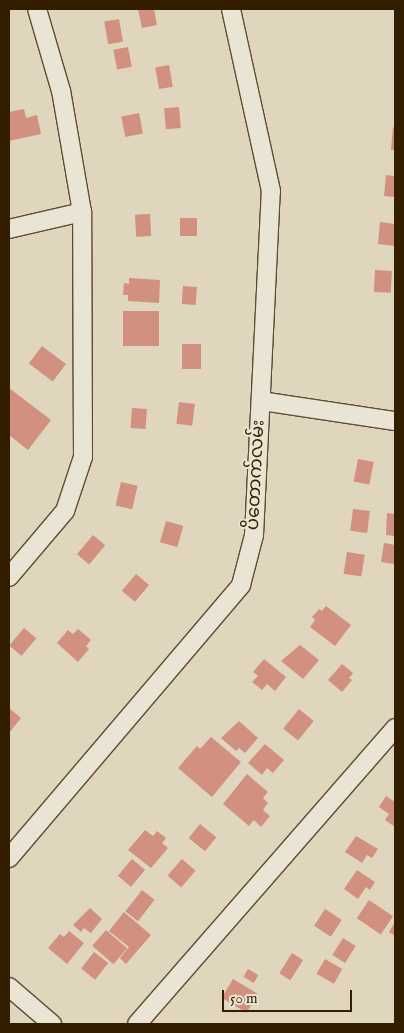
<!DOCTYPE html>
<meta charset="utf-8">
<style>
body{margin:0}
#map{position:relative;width:404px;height:1033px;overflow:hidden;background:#dfd6bd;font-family:"IM FELL English","Noto Sans Myanmar",serif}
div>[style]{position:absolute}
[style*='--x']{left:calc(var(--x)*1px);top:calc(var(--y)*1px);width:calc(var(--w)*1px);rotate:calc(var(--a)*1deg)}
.building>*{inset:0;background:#d29080;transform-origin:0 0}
.roads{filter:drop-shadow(1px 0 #5f4c2f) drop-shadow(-1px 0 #5f4c2f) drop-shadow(0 1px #5f4c2f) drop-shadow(0 -1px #5f4c2f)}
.street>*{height:18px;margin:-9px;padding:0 9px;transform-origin:9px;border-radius:9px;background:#eae4d4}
span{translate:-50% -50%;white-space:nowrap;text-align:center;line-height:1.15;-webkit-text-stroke:4px #eae4d4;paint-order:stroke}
.street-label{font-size:18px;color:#341e00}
.frame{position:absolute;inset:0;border:10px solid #341e00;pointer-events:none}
.scale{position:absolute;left:222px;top:990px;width:130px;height:22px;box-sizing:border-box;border:2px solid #341e00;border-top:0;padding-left:6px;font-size:15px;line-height:18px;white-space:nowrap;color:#341e00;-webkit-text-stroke:4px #eae4d4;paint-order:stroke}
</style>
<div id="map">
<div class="building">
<i style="clip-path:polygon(138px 9px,154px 9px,157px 25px,142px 28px)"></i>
<i style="left:119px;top:19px;width:23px;height:15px;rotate:80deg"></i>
<i style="left:128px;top:47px;width:20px;height:15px;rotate:79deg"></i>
<i style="left:169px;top:65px;width:22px;height:14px;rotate:80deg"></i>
<i style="left:179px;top:107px;width:21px;height:15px;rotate:85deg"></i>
<i style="clip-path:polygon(24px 109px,26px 118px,37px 115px,41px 134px,9px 141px,9px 112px)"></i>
<i style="left:139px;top:113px;width:21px;height:18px;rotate:79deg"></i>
<i style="clip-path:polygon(393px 127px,395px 128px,395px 150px,391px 150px)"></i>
<i style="clip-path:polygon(386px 175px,395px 176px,395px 197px,384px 196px)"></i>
<i style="left:150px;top:214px;width:22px;height:15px;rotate:87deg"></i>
<i style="left:180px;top:218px;width:17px;height:18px"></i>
<i style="clip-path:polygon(380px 222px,395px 224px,395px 246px,378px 244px)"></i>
<i style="left:375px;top:270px;width:17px;height:22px;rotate:3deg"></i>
<i style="clip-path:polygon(129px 278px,160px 280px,159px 303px,128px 301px,128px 295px,123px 295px,124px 283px,129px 284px)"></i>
<i style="left:183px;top:286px;width:14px;height:18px;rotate:4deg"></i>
<i style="left:123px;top:311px;width:36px;height:35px"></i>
<i style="left:182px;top:344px;width:19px;height:25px"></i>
<i style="left:42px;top:346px;width:30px;height:22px;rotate:37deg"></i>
<i style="clip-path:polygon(9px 388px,51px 420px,28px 450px,9px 435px)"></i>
<i style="left:179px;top:402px;width:16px;height:22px;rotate:7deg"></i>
<i style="left:132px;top:408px;width:15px;height:20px;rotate:4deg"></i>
<i style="left:358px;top:459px;width:16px;height:23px;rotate:11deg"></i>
<i style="left:121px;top:482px;width:17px;height:24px;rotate:13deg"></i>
<i style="left:353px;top:509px;width:17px;height:22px;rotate:7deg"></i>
<i style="clip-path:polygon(387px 513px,395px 514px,395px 536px,386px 535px)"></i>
<i style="left:166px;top:521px;width:18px;height:22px;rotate:16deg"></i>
<i style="left:93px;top:535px;width:16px;height:25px;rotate:40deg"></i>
<i style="clip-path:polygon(384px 543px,395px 545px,395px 564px,381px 562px)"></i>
<i style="left:347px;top:552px;width:18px;height:22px;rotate:9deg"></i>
<i style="left:136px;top:574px;width:17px;height:22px;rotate:40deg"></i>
<i style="clip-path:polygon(326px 606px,351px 625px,335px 646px,310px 627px,315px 620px,312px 617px,319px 609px,322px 611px)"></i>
<i style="left:24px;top:628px;width:16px;height:23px;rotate:40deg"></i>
<i style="clip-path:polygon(78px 629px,91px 640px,86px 646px,89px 649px,78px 662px,57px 643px,68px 630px,73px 634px)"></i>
<i style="clip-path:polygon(300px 645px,319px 660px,303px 679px,281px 661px)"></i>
<i style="clip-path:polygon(264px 659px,286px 677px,275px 691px,267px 684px,262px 690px,252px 682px,258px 676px,253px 672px)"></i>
<i style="clip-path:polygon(342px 664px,353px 673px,349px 678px,352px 680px,342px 692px,328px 680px)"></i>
<i style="clip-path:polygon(9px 708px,21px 718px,9px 733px)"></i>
<i style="left:299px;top:709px;width:19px;height:25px;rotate:39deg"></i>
<i style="clip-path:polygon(239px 721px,258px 738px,245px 753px,239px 748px,236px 751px,221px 738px)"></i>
<i style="clip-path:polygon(211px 737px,241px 762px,212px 797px,178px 768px,197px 746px,200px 749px)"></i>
<i style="clip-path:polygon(265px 744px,284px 760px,273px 773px,267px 768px,262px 775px,248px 763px)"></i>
<i style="clip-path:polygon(247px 774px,268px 792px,263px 798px,268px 803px,263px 810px,270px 816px,261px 827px,254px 820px,249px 826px,223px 804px)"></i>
<i style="clip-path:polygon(386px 796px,395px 802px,395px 827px,385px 820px,389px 814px,379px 807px)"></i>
<i style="left:200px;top:824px;width:21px;height:18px;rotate:39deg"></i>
<i style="clip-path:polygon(145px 830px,153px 836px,157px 831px,166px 838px,162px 843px,168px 848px,151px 868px,128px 850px)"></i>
<i style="clip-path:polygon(356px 836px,378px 849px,372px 858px,367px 855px,362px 863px,345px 852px)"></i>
<i style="left:132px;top:859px;width:17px;height:22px;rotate:40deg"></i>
<i style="left:182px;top:859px;width:18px;height:22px;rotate:41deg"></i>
<i style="clip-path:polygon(357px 870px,375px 882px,370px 890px,366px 887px,358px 899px,344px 889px)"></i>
<i style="left:142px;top:890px;width:16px;height:27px;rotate:38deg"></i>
<i style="left:369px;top:900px;width:29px;height:22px;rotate:34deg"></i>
<i style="clip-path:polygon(90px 908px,102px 919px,91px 933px,84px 928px,81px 932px,73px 925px)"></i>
<i style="left:325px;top:909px;width:20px;height:20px;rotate:33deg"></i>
<i style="clip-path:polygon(124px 912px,151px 935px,126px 964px,120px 958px,129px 947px,109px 931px)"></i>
<i style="clip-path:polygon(395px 922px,395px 936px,389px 932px)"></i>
<i style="left:106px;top:930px;width:28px;height:21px;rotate:41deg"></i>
<i style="clip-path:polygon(69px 931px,84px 943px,67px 964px,48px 948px,60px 934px,64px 937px)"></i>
<i style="left:343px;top:938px;width:15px;height:20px;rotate:32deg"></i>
<i style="left:94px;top:952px;width:18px;height:21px;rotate:38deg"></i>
<i style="left:292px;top:953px;width:13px;height:24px;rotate:32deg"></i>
<i style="left:325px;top:959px;width:20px;height:17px;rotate:30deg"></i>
<i style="left:248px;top:969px;width:12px;height:9px;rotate:31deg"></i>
<i style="left:233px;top:979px;width:29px;height:22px;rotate:31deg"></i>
</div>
<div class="roads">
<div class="street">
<i style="--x:9;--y:229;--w:75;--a:-13.1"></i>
<i style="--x:261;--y:401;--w:135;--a:8.5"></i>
<i style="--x:9;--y:577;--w:87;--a:-49.7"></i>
<i style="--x:65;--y:511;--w:57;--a:-71.6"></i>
<i style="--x:83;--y:457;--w:245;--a:-90.2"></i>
<i style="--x:82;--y:212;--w:123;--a:-99.8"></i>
<i style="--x:61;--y:91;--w:85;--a:-106.3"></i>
<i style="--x:9;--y:858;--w:358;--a:-49.6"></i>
<i style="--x:241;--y:585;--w:52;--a:-75.4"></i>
<i style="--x:254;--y:535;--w:344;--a:-87.2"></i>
<i style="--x:271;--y:191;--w:186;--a:-102.4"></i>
<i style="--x:9;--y:987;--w:57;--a:40.7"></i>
<i style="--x:137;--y:1024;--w:393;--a:-48.9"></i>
</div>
</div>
<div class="street-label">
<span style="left:257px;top:475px;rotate:-87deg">ပိတောက်လမ်း</span>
</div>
<div class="frame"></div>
<div class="scale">50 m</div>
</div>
